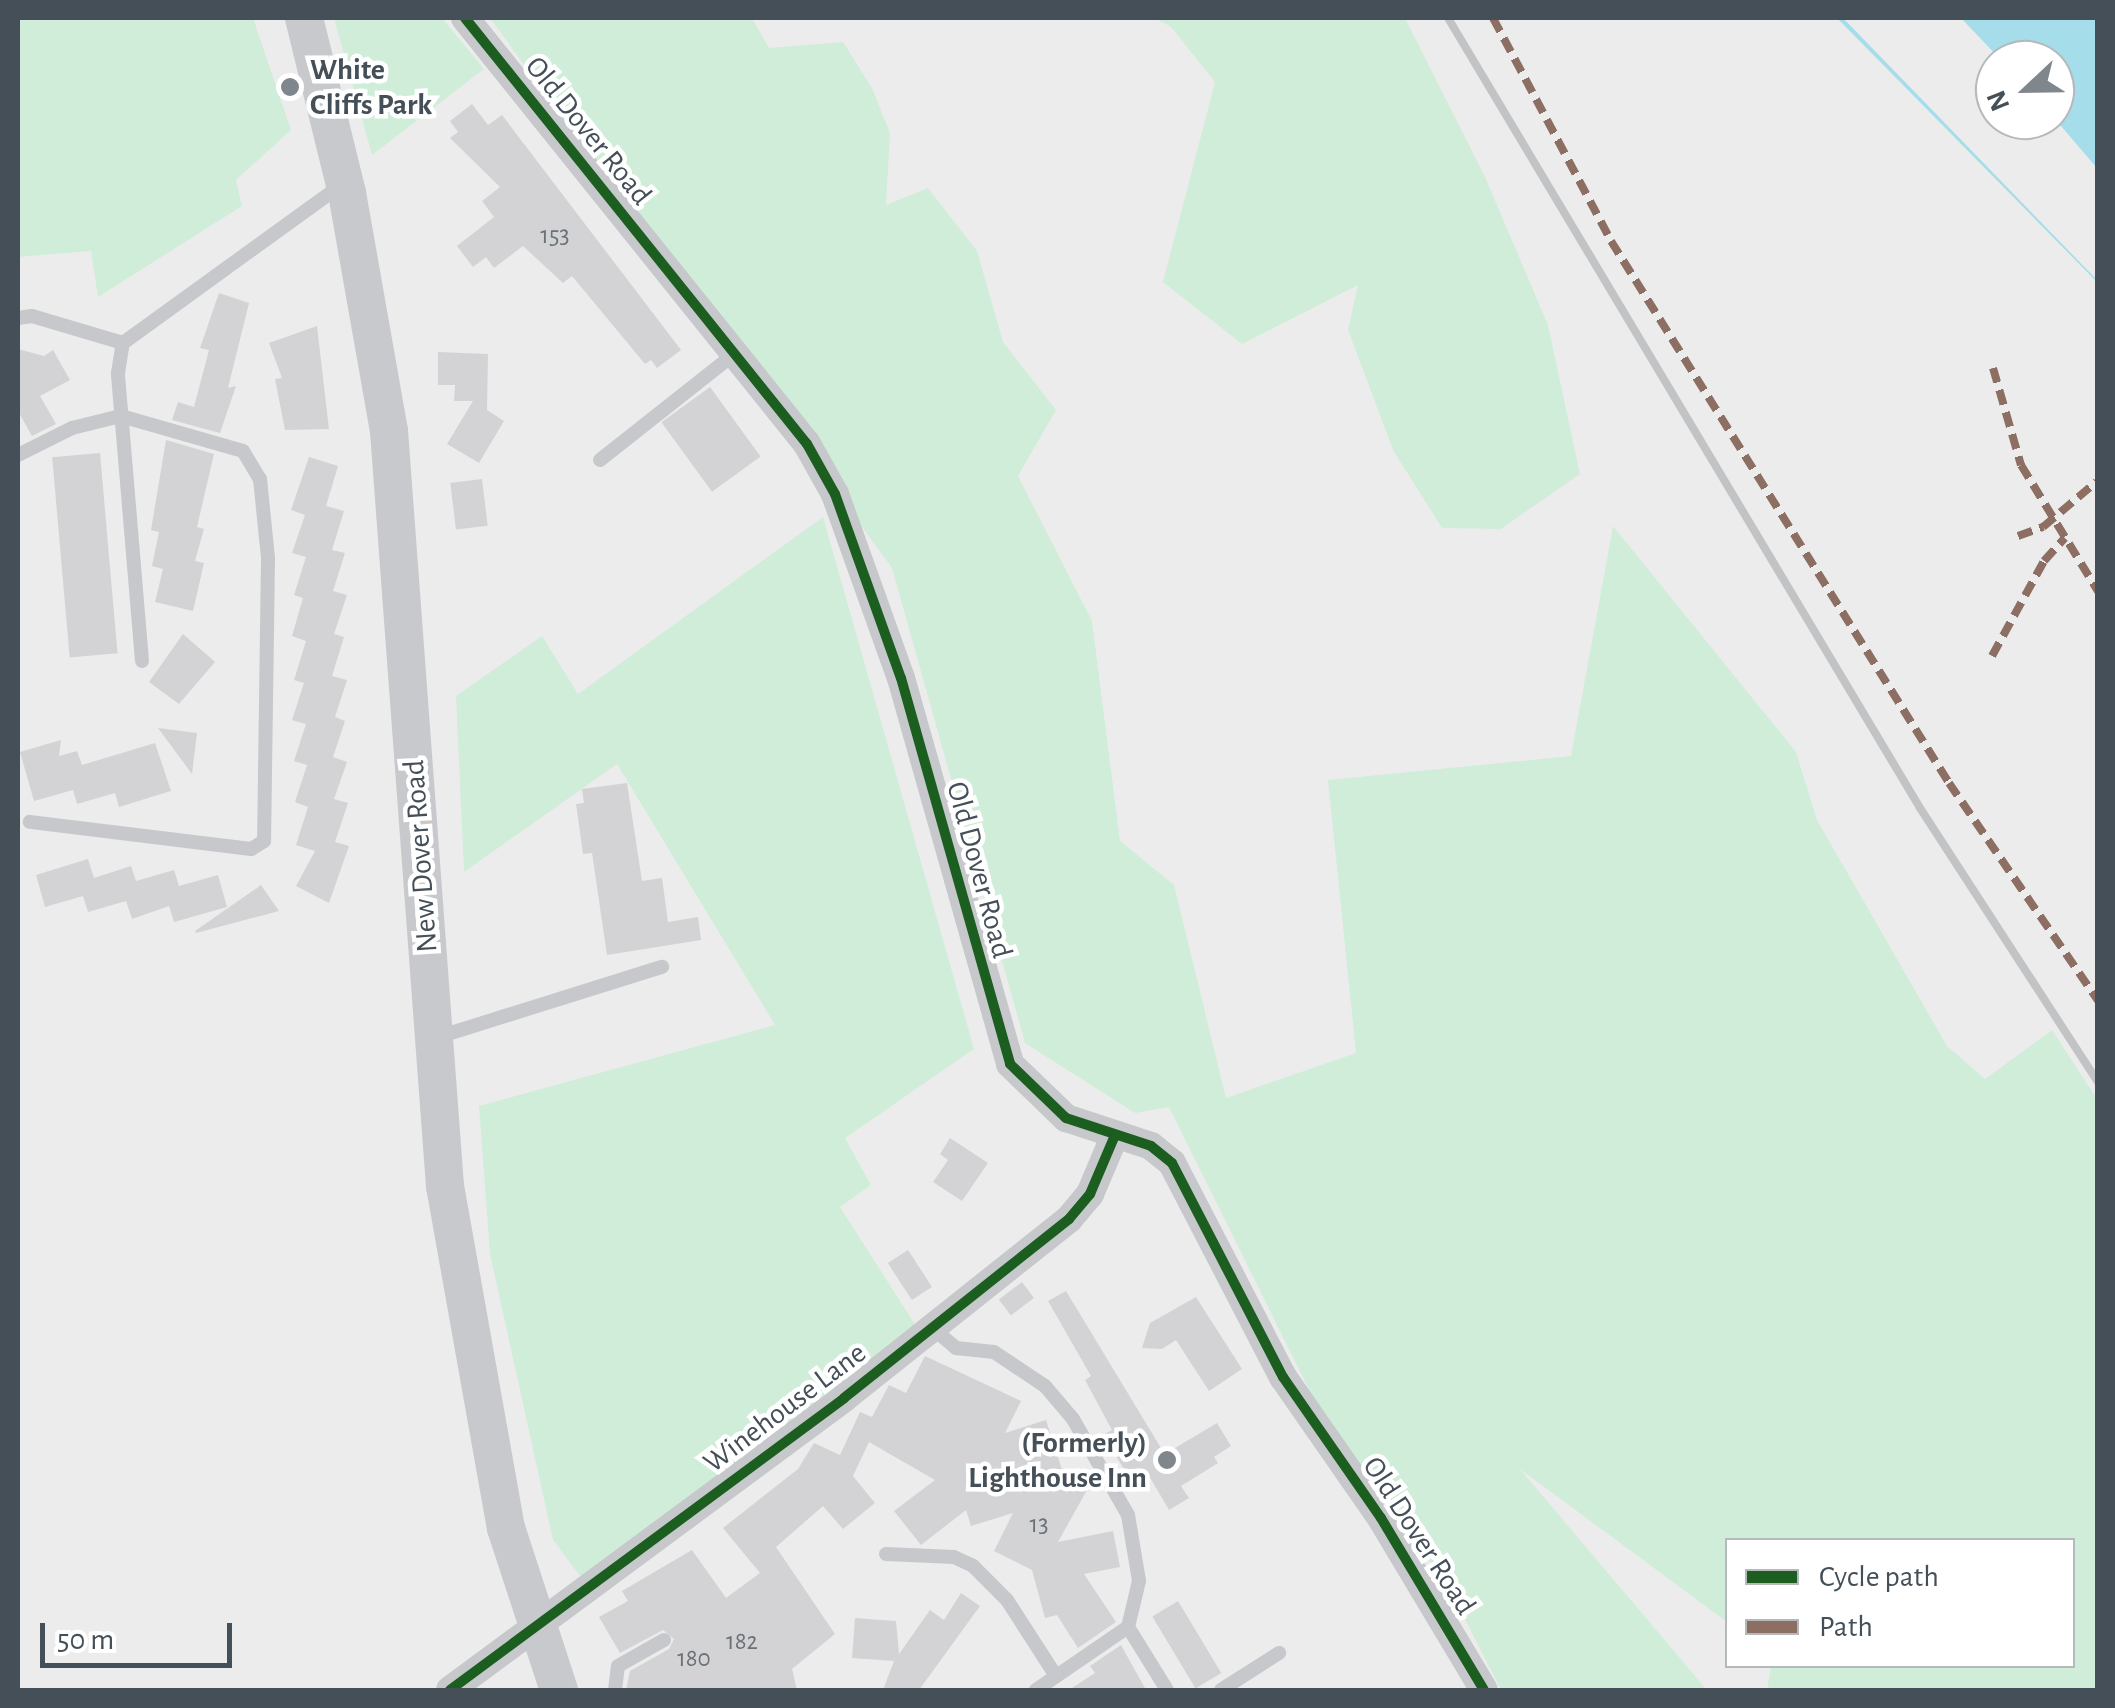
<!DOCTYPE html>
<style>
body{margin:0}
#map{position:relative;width:2115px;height:1708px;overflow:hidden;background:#edecec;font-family:"Alegreya Sans",sans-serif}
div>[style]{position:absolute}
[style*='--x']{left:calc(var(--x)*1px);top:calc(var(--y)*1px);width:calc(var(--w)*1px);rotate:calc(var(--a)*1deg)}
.green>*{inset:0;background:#d0edda}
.water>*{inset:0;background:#a5ddea}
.pier>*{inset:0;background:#edecec}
.building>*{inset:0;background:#d3d3d5;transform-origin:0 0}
.lane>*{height:14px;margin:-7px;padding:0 7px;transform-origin:7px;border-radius:7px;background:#c6c8cb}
.street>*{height:28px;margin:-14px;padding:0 14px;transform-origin:14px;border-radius:14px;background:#c6c8cb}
.secondary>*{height:38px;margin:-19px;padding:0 19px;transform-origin:19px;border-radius:19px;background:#c7c9cc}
.rail>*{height:8px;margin:-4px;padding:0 4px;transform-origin:4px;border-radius:4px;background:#c2c3c5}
.quiet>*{height:8px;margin-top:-4px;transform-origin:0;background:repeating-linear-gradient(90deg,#8d6e63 0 15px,transparent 0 23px)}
.cycleway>*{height:10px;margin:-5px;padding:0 5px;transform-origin:5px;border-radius:5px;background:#1b5e20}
.dots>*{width:28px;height:28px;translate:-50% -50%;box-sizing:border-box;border:5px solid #fff;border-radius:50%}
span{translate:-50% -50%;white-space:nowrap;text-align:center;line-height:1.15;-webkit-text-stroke:9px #fff;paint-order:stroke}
.number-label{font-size:25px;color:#697278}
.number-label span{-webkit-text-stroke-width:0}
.poi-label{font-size:30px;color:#444f58;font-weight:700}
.left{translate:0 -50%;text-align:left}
.right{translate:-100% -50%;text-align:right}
.street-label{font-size:30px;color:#444f58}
.frame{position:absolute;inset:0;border:20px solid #444f58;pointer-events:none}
.legend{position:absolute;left:1725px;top:1538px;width:350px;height:130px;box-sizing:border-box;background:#fff;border:2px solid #b4b9bc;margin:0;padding:12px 18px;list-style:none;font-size:30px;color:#444f58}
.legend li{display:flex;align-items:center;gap:20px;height:50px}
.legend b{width:50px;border:2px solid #b4b9bc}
.north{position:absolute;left:1975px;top:40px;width:100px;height:100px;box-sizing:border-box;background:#fff;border:2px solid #b4b9bc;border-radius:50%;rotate:248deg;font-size:28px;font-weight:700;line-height:40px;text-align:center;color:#444f58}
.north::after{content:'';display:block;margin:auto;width:35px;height:45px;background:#7f868c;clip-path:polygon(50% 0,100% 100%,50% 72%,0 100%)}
.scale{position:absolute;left:40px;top:1623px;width:192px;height:45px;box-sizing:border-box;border:5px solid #444f58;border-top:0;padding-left:12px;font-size:30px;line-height:35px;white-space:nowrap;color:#444f58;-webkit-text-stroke:8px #fff;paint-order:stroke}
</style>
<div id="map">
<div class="green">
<i style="clip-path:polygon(18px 18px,253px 18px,291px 130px,236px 180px,242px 206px,98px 297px,91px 251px,18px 257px)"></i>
<i style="clip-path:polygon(334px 18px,442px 18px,484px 69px,372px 155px)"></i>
<i style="clip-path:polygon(490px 18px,752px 18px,769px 48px,843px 42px,872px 88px,890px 133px,886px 205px,928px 188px,977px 251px,1003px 342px,1056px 410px,1018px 476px,1092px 621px,1120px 841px,1174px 885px,1226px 1098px,1356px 1053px,1328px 780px,1571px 756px,1613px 526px,1796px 752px,1817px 820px,1947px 1046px,1985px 1079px,2052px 1030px,2097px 1099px,2097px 1690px,1767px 1690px,1771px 1666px,2072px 1666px,2072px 1540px,1728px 1540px,1727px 1622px,1520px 1469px,1707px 1690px,1501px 1690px,1448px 1586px,1318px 1408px,1169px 1107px,1135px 1113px,1025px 1043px,892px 568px)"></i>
<i style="clip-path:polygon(1155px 18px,1405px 18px,1485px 177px,1548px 325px,1580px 474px,1501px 529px,1442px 528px,1393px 450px,1348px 330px,1358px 285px,1242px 344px,1163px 282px,1215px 82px,1171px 27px)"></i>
<i style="clip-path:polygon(823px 517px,974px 1049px,845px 1138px,871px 1185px,840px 1207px,916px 1326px,583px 1580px,553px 1540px,490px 1254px,479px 1106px,775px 1025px,617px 764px,464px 872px,456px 696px,542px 636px,578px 694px)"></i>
</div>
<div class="water">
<i style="clip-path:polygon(evenodd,1837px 18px,2097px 18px,2097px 282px,1837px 18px,1995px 60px,2055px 60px,2055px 120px,1995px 120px,1995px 60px)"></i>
</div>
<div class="pier">
<i style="clip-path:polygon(1843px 18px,1961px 18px,2001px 60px,1995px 60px,1995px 120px,2055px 119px,2097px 168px,2097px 280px)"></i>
</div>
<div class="building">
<i style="clip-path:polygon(472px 104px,488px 125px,502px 115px,681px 350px,657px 368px,651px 360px,645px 364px,572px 276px,563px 283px,523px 246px,494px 268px,486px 257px,473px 267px,457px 246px,494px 217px,482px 201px,500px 187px,450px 138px,458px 132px,450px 121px)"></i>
<i style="clip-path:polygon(219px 293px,249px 303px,228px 388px,236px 386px,220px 433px,172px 420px,178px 402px,194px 407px,209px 350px,200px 348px)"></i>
<i style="clip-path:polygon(317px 326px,329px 429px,285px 430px,275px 379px,282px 378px,269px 343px)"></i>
<i style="clip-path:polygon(18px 349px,44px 356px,53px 350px,70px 380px,40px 396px,56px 424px,32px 436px,18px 411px)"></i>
<i style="clip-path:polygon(438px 352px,488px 354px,487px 410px,504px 421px,479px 463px,447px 444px,473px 401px,454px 401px,455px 385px,438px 385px)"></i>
<i style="left:710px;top:387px;width:86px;height:60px;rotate:54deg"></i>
<i style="clip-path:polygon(166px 440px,214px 454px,197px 527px,204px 529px,195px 561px,204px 563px,193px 611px,155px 602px,163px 569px,152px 566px,159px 532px,151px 530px)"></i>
<i style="left:100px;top:453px;width:201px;height:48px;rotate:85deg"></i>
<i style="clip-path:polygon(309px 457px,338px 466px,326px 506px,344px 511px,332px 550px,345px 553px,333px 591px,347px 595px,334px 634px,344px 637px,332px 676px,347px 680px,335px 717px,345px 721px,333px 757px,347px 762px,334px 799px,348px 803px,335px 842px,349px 846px,329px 903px,296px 886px,315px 851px,296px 845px,308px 807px,295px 802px,307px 765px,294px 761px,306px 724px,292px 720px,304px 683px,294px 680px,306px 641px,292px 636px,303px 598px,294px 595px,306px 557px,292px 553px,305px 515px,291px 510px)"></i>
<i style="left:482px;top:479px;width:47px;height:32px;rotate:83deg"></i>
<i style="clip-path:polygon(183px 634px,215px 662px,179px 704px,149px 682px)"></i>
<i style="clip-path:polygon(158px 728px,197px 733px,192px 774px)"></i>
<i style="clip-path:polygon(61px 740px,59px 756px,77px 751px,82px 765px,155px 743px,171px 791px,119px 807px,115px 793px,77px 804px,73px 790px,34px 801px,20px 752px)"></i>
<i style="clip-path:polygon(627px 783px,642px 881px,662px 878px,668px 922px,698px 917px,701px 940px,607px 955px,592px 853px,583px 854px,576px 804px,584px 803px,582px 789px)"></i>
<i style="clip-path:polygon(88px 859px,94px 878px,131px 866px,136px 881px,174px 870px,179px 886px,218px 875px,227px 907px,174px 922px,169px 906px,132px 919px,126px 901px,88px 912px,83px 896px,45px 907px,36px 875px)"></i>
<i style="clip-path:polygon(261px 885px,279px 911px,196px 933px,195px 931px)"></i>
<i style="clip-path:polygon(950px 1138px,988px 1163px,962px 1201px,933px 1182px,948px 1160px,940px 1154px)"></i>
<i style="left:908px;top:1250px;width:44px;height:24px;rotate:57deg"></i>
<i style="left:1022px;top:1282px;width:20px;height:29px;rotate:53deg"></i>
<i style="clip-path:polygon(1066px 1291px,1161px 1448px,1170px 1451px,1217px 1423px,1231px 1446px,1214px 1457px,1218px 1463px,1181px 1486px,1189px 1498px,1169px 1510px,1145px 1469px,1130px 1479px,1103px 1435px,1112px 1430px,1085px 1380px,1091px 1376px,1048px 1301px)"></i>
<i style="clip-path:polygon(1196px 1297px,1242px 1369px,1209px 1391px,1176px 1340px,1162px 1349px,1142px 1348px,1150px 1323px)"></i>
<i style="clip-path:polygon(925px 1356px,1021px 1401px,1005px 1433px,1046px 1420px,1062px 1470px,1087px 1490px,1058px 1542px,1113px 1531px,1120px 1567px,1084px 1574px,1116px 1622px,1078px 1648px,1057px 1615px,1045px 1618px,1032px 1570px,994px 1551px,1013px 1513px,971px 1526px,966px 1510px,921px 1545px,894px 1511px,935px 1480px,869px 1442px,853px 1476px,875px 1503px,843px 1529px,823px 1506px,776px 1547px,835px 1634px,792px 1669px,797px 1690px,626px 1690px,630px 1671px,669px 1649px,674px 1639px,663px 1630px,620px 1653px,599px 1617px,628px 1601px,622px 1591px,692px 1550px,726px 1598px,760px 1573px,723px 1528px,798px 1469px,814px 1443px,840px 1455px,860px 1412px,872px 1417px,889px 1385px,906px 1393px)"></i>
<i style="clip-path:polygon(961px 1593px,980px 1606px,919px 1690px,883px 1690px,894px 1661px,852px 1658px,855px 1618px,896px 1621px,899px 1654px,930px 1610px,944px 1620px)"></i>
<i style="left:1178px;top:1601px;width:84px;height:30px;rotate:59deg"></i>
<i style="clip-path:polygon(1121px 1645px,1146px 1690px,1069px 1690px,1095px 1673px,1090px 1666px)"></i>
</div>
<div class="lane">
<i style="--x:18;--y:318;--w:14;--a:-8"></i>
<i style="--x:32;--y:316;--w:95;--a:16.5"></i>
<i style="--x:18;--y:455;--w:60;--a:-26.6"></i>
<i style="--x:72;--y:428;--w:50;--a:-13.8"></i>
<i style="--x:121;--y:416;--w:127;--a:16"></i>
<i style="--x:243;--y:451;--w:33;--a:59"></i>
<i style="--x:260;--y:479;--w:79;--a:84.2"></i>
<i style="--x:268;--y:558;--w:283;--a:90.8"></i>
<i style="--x:264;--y:841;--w:15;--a:148"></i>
<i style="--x:251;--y:849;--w:223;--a:-173"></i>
<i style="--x:600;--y:460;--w:171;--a:-38.3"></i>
<i style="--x:142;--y:661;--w:289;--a:-94.8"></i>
<i style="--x:118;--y:373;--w:30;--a:-81"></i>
<i style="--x:123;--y:343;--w:271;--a:-35.9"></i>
<i style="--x:438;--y:1037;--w:235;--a:-17.4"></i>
<i style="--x:931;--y:1327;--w:33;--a:40"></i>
<i style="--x:956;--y:1348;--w:38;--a:6"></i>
<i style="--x:994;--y:1352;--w:61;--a:33.7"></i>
<i style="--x:1045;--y:1386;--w:43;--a:49.7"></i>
<i style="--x:1073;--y:1419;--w:111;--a:60.2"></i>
<i style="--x:1128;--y:1515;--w:67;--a:80.5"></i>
<i style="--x:1139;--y:1581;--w:47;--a:103.4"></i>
<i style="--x:1128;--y:1627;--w:112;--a:145.6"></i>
<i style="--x:886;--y:1554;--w:68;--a:2.5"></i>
<i style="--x:954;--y:1557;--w:21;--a:25"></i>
<i style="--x:973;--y:1566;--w:48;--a:45"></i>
<i style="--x:1007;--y:1600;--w:90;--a:57.2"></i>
<i style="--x:1128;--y:1627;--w:74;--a:58.2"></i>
<i style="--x:615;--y:1690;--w:24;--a:-83"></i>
<i style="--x:618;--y:1666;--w:53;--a:-29.5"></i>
<i style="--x:1221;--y:1690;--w:69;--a:-32.5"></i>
</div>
<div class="street">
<i style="--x:465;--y:18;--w:546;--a:51.24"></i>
<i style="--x:807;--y:444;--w:57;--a:60.8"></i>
<i style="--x:835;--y:494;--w:195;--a:70.3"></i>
<i style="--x:901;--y:678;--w:401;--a:74.2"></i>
<i style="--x:1010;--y:1064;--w:78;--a:44"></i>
<i style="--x:1066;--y:1118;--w:89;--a:18.2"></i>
<i style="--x:1151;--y:1146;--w:27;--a:39"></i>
<i style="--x:1172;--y:1163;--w:241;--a:62.6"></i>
<i style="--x:1283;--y:1377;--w:172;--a:55.2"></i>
<i style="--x:1381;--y:1518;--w:200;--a:59.1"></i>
<i style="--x:450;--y:1690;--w:490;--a:-36.5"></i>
<i style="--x:844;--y:1398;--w:288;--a:-38.5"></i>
<i style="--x:1069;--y:1219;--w:33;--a:-50"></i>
<i style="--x:1090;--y:1194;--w:64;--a:-67"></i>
</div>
<div class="secondary">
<i style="--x:304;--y:18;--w:180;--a:76.2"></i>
<i style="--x:347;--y:193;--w:242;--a:80"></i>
<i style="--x:389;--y:431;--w:757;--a:85.76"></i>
<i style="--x:445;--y:1186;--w:347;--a:79.9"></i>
<i style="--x:506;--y:1528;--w:170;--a:71.9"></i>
</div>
<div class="rail">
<i style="--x:1448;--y:18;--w:920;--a:59.14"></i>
<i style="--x:1920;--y:808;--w:327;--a:57"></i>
</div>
<div class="quiet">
<i style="--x:1493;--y:18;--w:252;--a:62.1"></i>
<i style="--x:1611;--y:241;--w:639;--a:58.05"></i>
<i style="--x:1949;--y:783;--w:264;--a:55.6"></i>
<i style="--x:1993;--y:368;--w:101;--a:73.9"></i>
<i style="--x:2021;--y:465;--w:148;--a:58.6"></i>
<i style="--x:2018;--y:536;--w:27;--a:-20"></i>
<i style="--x:2043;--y:527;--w:70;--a:-40.3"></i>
<i style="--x:1992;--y:656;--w:108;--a:-61.3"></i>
<i style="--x:2044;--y:561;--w:31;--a:-48"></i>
</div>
<div class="cycleway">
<i style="--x:465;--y:18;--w:546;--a:51.24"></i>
<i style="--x:807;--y:444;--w:57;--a:60.8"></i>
<i style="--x:835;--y:494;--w:195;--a:70.3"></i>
<i style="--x:901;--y:678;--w:401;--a:74.2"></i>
<i style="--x:1010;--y:1064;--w:78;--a:44"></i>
<i style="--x:1066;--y:1118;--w:89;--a:18.2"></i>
<i style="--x:1151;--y:1146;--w:27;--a:39"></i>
<i style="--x:1172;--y:1163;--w:241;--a:62.6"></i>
<i style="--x:1283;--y:1377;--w:172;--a:55.2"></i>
<i style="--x:1381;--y:1518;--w:200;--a:59.1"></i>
<i style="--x:450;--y:1690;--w:490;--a:-36.5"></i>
<i style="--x:844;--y:1398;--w:288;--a:-38.5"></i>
<i style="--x:1069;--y:1219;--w:33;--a:-50"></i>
<i style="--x:1090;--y:1194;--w:64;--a:-67"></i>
</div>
<div class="dots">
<i style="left:290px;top:87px;background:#7f868c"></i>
<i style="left:1167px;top:1460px;background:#7f868c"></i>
</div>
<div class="number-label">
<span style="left:555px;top:236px">153</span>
<span style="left:1039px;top:1525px">13</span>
<span style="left:742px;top:1642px">182</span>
<span style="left:694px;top:1659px">180</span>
</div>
<div class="poi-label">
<span class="left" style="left:310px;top:87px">White<br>Cliffs Park</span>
<span class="right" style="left:1147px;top:1460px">(Formerly)<br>Lighthouse Inn</span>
</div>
<div class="street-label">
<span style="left:588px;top:131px;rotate:51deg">Old Dover Road</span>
<span style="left:421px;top:856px;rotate:-94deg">New Dover Road</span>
<span style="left:979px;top:870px;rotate:75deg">Old Dover Road</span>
<span style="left:785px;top:1408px;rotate:-37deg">Winehouse Lane</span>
<span style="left:1419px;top:1536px;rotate:57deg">Old Dover Road</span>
</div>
<div class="frame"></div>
<ul class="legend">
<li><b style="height:12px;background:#1b5e20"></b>Cycle path</li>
<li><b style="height:12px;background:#8d6e63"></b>Path</li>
</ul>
<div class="north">N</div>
<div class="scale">50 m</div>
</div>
